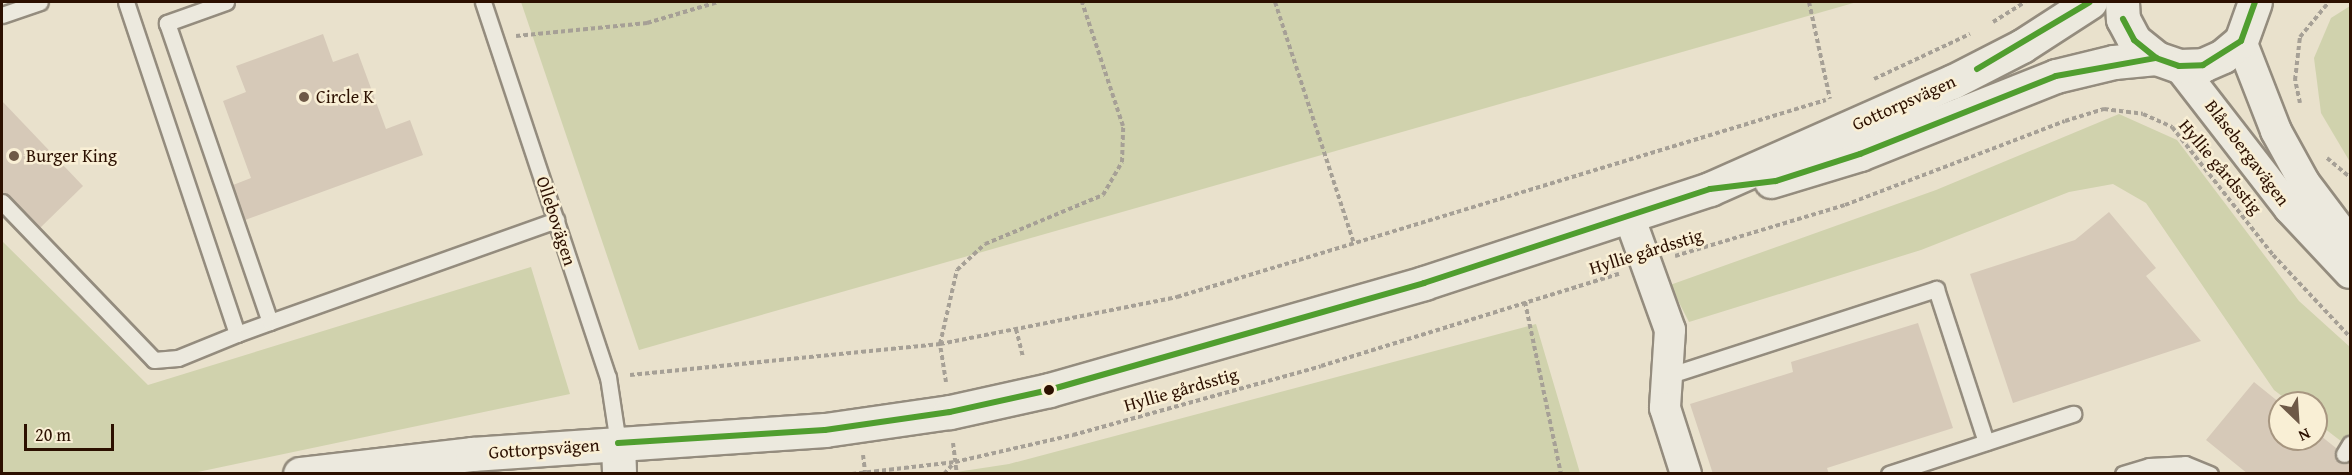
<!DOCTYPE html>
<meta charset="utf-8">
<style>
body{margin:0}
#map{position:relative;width:2352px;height:475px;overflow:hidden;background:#e9e1cc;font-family:"Gentium Book Plus",serif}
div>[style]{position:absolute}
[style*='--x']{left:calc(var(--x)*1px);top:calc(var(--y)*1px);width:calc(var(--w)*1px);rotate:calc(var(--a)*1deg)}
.green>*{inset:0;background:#d0d2ad}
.building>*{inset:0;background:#d6c9b8}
.path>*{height:4px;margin-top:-2px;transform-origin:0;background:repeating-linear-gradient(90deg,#a6a096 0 4.5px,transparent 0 7.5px)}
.roads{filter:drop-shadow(2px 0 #948c7e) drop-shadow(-2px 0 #948c7e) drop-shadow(0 2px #948c7e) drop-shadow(0 -2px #948c7e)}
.service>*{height:15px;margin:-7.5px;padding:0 7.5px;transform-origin:7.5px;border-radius:7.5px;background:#ece9de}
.minor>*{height:30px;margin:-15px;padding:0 15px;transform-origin:15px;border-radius:15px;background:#ece9de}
.tertiary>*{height:33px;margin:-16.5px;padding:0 16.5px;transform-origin:16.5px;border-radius:16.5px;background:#ece9de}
.bus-1>*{height:6px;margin:-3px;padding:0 3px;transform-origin:3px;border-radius:3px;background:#509e2f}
.dots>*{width:16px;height:16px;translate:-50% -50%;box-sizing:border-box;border:3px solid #f9efd5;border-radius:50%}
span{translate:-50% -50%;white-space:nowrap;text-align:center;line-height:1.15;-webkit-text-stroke:5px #f9efd5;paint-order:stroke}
.poi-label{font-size:18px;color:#2c1000}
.left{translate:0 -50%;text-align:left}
.street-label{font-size:18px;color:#2c1000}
.frame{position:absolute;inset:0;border:3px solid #2c1000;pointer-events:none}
.north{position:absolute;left:2268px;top:391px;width:60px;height:60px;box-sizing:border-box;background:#f9efd5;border:2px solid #a79680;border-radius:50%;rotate:155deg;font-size:16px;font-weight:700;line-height:24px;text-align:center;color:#2c1000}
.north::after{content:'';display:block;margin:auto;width:21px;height:27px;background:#6e5947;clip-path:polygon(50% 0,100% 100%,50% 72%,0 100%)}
.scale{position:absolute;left:24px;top:424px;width:90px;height:27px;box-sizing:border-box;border:3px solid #2c1000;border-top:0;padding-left:8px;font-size:18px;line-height:21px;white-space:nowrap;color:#2c1000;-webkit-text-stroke:4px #f9efd5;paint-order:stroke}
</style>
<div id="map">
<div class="green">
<i style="clip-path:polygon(521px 2px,1857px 2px,639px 350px)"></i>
<i style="clip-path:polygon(2350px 6px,2350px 162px,2321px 113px,2314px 58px,2331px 18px)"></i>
<i style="clip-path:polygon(2119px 114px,2177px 140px,2299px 301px,2350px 347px,2350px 448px,2316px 422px,2316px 403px,2291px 403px,2274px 390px,2146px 203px,2113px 184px,2069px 192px,1921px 250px,1689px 322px,1670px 285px,1936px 190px)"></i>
<i style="clip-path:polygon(2px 241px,148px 385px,531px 267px,570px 394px,193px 473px,2px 473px)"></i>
<i style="clip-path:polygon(1536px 324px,1580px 473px,950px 473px,1009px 464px)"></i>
</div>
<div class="building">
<i style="clip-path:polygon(323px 34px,333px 62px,358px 53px,386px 129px,410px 120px,423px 155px,245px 220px,233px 185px,251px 178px,223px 101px,246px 92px,236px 66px)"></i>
<i style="clip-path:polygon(2px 101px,83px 186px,40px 228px,2px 192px)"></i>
<i style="clip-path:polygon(2109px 212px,2156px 268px,2146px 276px,2201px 341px,2013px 403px,1970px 274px,2075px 240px)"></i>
<i style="clip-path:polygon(1918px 323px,1953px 428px,1827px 468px,1829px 474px,1713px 474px,1690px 404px,1793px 372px,1791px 362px)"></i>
<i style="clip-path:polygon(2254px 382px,2280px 403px,2280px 439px,2316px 439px,2316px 432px,2336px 448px,2339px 462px,2350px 461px,2350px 474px,2248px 474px,2206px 440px)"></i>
</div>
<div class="path">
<i style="--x:1275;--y:2;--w:254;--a:71.9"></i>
<i style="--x:1809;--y:2;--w:99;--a:77.8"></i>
<i style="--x:1993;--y:22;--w:38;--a:-32"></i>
<i style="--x:516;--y:36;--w:132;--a:-5.7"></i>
<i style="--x:647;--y:23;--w:74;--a:-16.5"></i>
<i style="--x:1874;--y:79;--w:106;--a:-25.1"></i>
<i style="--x:2300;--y:103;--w:24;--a:-102"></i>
<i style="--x:2295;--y:80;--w:43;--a:-83.4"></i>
<i style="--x:2300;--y:37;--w:45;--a:-50.4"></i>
<i style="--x:2327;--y:158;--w:30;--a:40"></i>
<i style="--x:1675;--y:256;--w:177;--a:-16.7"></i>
<i style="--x:1845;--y:205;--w:235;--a:-20.9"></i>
<i style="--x:2065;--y:121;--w:41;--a:-17.1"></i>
<i style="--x:2104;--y:109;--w:39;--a:7"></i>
<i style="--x:2143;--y:114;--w:32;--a:24"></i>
<i style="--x:2172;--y:127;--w:163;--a:51.7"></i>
<i style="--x:2273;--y:255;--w:112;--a:46.8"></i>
<i style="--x:1525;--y:302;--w:176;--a:78.2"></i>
<i style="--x:1016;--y:329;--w:29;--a:76"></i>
<i style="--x:630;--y:375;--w:312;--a:-5.7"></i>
<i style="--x:940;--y:344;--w:242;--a:-11.2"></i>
<i style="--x:1177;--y:297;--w:678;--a:-16.89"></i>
<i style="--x:946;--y:382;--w:38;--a:-99"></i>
<i style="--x:940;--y:344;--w:76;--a:-77.1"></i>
<i style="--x:957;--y:270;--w:38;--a:-43"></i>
<i style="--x:985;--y:244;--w:128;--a:-22.6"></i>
<i style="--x:1103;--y:195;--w:38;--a:-60"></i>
<i style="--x:1122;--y:162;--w:36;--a:-88"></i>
<i style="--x:1123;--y:126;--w:131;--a:-108.3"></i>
<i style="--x:953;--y:443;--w:31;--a:83"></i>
<i style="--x:863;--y:455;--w:17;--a:83"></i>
<i style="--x:852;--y:474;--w:104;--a:-6.6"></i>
<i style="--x:955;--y:462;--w:121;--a:-12.9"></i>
<i style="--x:1073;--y:435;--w:257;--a:-15.5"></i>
<i style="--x:1321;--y:366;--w:312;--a:-17.2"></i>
<i style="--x:944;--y:474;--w:15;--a:-48"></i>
</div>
<div class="roads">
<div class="service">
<i style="--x:126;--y:2;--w:350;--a:71.5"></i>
<i style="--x:237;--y:334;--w:35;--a:-20"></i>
<i style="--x:226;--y:2;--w:63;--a:160.4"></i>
<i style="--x:167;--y:23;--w:316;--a:71"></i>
<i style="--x:270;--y:322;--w:304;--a:-19.6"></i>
<i style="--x:483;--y:2;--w:395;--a:71.6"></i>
<i style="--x:608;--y:377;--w:67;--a:81.4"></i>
<i style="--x:2;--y:15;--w:40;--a:-18.9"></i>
<i style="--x:2;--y:202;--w:219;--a:46.1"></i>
<i style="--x:154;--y:360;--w:24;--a:-5"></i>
<i style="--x:178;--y:358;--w:64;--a:-22.1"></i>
<i style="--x:1667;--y:376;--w:283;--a:-17.9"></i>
<i style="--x:1936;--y:289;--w:161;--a:71.9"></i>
<i style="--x:2344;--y:454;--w:12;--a:-59"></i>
<i style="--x:1889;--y:474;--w:194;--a:-18.1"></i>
<i style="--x:2123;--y:474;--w:27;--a:-17"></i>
<i style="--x:2149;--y:466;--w:36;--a:-3"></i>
<i style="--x:2185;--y:464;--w:27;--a:22"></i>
</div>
<div class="minor">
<i style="--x:2241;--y:41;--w:97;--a:68.7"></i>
<i style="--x:2276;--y:131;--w:58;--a:61.2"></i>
<i style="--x:2304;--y:182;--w:76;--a:53"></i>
<i style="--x:2179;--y:66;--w:180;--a:52.2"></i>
<i style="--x:2289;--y:208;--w:89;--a:46.8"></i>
<i style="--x:1629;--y:216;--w:121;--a:70.2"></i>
<i style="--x:1670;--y:330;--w:78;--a:93.7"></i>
<i style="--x:1665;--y:408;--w:69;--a:72.3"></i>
</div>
<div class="tertiary">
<i style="--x:2122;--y:2;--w:17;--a:87"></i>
<i style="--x:2123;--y:19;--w:24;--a:62"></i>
<i style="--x:2134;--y:40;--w:28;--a:39"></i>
<i style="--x:2156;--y:58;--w:24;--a:19"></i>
<i style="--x:2179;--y:66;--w:24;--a:-2"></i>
<i style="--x:2203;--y:65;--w:22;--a:-24"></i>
<i style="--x:2223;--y:56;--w:23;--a:-40"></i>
<i style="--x:2241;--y:41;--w:41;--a:-70.3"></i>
<i style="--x:1771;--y:181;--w:93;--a:-16.9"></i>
<i style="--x:1860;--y:154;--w:211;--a:-21.7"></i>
<i style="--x:2056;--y:76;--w:60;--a:-13.6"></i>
<i style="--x:2114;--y:62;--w:42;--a:-5.4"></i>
<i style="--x:618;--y:443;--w:31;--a:88"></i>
<i style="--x:300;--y:474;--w:173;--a:-6.6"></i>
<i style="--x:472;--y:454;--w:354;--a:-3.9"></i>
<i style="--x:825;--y:430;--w:126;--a:-8.2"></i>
<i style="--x:950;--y:412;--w:101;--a:-12.5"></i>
<i style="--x:1049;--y:390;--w:390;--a:-15.9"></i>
<i style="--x:1424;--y:283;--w:301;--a:-18.2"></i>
<i style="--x:1710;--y:189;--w:265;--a:-23.9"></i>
<i style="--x:1952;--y:82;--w:79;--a:-27.2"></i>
<i style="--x:2022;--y:46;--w:81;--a:-32.9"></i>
</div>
</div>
<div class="bus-1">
<i style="--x:2123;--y:19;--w:24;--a:62"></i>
<i style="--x:2134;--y:40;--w:28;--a:39"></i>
<i style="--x:2156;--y:58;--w:24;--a:19"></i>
<i style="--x:2179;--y:66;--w:24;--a:-2"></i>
<i style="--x:2203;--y:65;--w:45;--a:-32.3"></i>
<i style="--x:2241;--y:41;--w:41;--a:-70.3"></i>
<i style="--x:1977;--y:69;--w:131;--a:-30.7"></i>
<i style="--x:618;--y:443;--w:207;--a:-3.6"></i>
<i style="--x:825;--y:430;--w:126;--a:-8.2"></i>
<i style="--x:950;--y:412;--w:101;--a:-12.5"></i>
<i style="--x:1049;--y:390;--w:390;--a:-15.9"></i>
<i style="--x:1424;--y:283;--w:301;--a:-18.2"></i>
<i style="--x:1710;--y:189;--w:66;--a:-6.9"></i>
<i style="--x:1776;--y:181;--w:88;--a:-17.8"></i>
<i style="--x:1860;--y:154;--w:211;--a:-21.7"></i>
<i style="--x:2056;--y:76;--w:102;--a:-10.2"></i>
</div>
<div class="dots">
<i style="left:304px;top:97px;background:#6e5947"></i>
<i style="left:14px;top:156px;background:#6e5947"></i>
<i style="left:1049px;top:390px;background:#2c1000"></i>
</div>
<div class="poi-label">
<span class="left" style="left:316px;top:97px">Circle K</span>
<span class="left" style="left:26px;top:156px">Burger King</span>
</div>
<div class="street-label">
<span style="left:1904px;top:103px;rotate:-24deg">Gottorpsvägen</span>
<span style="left:2247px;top:153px;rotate:53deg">Blåsebergavägen</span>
<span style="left:2220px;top:167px;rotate:50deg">Hyllie gårdsstig</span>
<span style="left:556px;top:221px;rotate:72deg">Ollebovägen</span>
<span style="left:1646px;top:252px;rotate:-17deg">Hyllie gårdsstig</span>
<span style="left:1181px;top:390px;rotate:-16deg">Hyllie gårdsstig</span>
<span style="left:544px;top:449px;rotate:-4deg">Gottorpsvägen</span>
</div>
<div class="frame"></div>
<div class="north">N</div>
<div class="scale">20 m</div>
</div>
